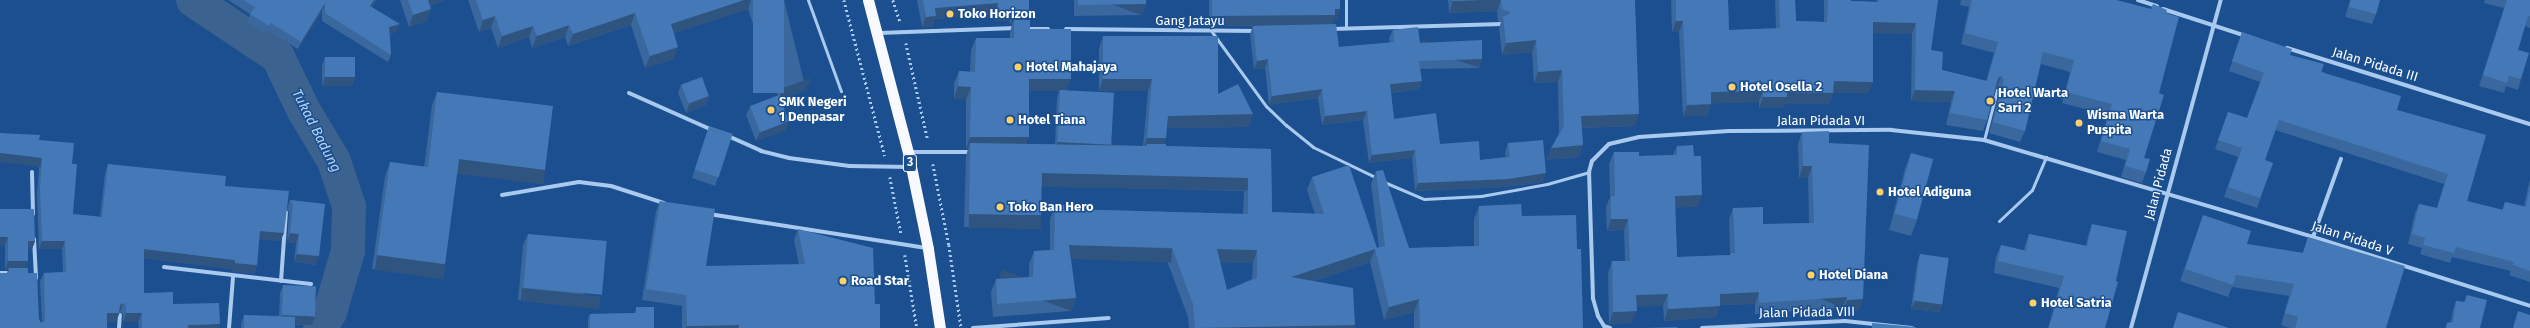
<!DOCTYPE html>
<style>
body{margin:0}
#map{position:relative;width:2530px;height:328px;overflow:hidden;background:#1b4f8f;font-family:"Fira Sans",sans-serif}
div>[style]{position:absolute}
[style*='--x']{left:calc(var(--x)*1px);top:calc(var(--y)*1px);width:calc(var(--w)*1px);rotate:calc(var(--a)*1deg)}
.river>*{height:34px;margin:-17px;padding:0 17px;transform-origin:17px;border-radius:17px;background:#3c6290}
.path>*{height:2.5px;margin-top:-1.25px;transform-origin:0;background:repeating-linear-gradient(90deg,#a9c9ee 0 2px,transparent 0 5px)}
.service>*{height:3px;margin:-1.5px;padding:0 1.5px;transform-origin:1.5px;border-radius:1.5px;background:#a9c9ee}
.minor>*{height:4px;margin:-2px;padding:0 2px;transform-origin:2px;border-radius:2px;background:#a9c9ee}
.trunk>*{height:11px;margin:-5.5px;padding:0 5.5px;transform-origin:5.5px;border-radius:5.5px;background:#f8faff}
.wall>*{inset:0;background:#3a679d}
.shaded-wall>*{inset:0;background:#305480;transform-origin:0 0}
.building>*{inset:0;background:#4478b7;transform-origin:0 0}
.dots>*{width:11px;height:11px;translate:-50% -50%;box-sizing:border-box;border:2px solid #1b4f8f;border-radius:50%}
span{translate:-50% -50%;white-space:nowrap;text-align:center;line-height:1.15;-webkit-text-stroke:3px #1b4f8f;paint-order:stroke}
.shield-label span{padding:1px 3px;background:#1b4f8f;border:1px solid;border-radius:3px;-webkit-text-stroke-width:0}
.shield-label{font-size:12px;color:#fff;font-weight:700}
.poi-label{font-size:13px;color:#fff;font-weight:700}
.left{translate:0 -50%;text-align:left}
.street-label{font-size:13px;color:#fff}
.water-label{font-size:14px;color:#b5d3f5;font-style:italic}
</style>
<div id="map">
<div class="river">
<i style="--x:193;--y:0;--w:102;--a:33.8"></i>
<i style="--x:278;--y:57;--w:60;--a:64.3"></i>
<i style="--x:304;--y:111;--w:58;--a:59"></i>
<i style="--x:334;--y:161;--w:47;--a:71.6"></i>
<i style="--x:349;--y:206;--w:45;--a:91.3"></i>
<i style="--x:348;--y:251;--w:64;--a:106.4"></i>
<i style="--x:330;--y:312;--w:19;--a:122"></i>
</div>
<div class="path">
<i style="--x:844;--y:0;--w:161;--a:75.3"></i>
<i style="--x:893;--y:0;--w:22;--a:72"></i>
<i style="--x:906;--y:43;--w:100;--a:77.3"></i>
<i style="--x:933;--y:164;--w:83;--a:78.8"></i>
<i style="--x:949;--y:245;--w:82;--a:81.6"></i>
<i style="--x:890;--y:177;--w:57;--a:78.9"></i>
<i style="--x:905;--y:255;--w:74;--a:80.7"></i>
</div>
<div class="service">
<i style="--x:808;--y:0;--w:97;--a:70.1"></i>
<i style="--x:1346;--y:0;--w:28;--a:90"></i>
<i style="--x:1212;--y:32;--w:92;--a:53.9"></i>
<i style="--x:1266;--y:106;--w:28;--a:44"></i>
<i style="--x:1286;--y:125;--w:35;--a:39"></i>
<i style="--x:1313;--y:147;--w:71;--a:25.8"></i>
<i style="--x:1984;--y:140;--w:52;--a:-75.4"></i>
<i style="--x:1384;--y:182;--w:43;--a:23"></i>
<i style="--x:1424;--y:199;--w:57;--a:-3"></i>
<i style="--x:1481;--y:196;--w:67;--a:-10.3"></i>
<i style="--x:1547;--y:184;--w:44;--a:-15.9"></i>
<i style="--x:1999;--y:221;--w:45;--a:-43.2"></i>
<i style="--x:2032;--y:190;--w:36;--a:-67"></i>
</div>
<div class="minor">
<i style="--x:2138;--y:0;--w:20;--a:18"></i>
<i style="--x:2163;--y:9;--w:87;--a:18"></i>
<i style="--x:1024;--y:29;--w:24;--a:0"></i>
<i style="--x:1066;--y:29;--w:190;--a:0.6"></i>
<i style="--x:1332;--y:29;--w:170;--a:-1.7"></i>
<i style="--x:879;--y:33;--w:137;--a:-2.1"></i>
<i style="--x:2287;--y:48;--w:255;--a:17.4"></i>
<i style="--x:629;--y:93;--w:91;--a:24"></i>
<i style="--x:728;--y:136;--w:36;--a:24"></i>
<i style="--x:761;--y:151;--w:29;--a:14"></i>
<i style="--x:789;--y:158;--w:61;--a:7.6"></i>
<i style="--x:849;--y:166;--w:61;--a:0.9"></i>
<i style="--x:908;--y:152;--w:63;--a:0"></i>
<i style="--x:32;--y:172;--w:42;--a:88.6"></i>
<i style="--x:502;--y:195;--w:78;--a:-9.6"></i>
<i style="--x:579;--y:182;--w:32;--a:7"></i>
<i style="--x:611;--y:186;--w:56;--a:17.8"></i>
<i style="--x:709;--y:214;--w:220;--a:8.9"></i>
<i style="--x:2313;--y:237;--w:83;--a:-70.3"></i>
<i style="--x:34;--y:239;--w:39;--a:87"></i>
<i style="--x:164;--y:267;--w:148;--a:6.6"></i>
<i style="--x:0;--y:273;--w:11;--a:0"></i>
<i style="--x:281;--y:281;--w:69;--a:-85.9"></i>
<i style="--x:119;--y:328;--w:13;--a:-86"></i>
<i style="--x:229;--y:328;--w:51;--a:-85.5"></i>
<i style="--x:973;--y:328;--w:136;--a:-4.2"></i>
<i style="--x:1610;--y:328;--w:6;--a:-162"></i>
<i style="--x:1604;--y:326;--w:12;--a:-121"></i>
<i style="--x:1598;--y:316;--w:19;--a:-106"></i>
<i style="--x:1593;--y:298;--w:126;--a:-91.8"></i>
<i style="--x:1589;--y:172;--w:11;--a:-75"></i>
<i style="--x:1592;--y:161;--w:24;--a:-45"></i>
<i style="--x:1609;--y:144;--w:31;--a:-13"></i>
<i style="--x:1639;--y:137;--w:90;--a:-3.8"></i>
<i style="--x:1729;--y:131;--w:162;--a:-0.4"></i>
<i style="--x:1891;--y:130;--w:94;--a:6.1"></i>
<i style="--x:1984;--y:140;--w:343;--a:16.4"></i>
<i style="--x:2313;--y:237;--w:228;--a:17.6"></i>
<i style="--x:1702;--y:328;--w:143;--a:-2.8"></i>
<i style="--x:1845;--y:321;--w:67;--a:6"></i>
<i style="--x:2131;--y:328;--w:340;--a:-74.7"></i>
</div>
<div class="trunk">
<i style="--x:868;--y:0;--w:157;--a:75.3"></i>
<i style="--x:908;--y:152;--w:99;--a:78.3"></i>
<i style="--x:928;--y:249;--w:80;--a:81.4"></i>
</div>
<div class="wall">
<i style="clip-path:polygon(228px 0,376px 0,372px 7px,397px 31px,390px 34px,391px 55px,388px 62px,322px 21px,322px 11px,298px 49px,268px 31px,266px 34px,247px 22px,250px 14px)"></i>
<i style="clip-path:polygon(400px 0,445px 0,430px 6px,427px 21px,409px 27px)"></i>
<i style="clip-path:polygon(468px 0,784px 0,806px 90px,780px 99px,786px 130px,756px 141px,746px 115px,750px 107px,778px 96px,748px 9px,674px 33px,674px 59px,645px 68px,631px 25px,568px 46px,565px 37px,532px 48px,529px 37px,498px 48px,491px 28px,479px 32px)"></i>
<i style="clip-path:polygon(evenodd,917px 0,1029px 0,1027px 20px,1030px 29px,1067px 90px,1114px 145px,1143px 146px,1148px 91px,1099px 91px,1099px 49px,1103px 36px,1218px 94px,1253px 114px,1248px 127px,1167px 128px,1166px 138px,1164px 144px,1166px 146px,1271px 149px,1272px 212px,1315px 214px,1307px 190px,1312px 177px,1377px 248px,1379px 247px,1371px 184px,1376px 171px,1409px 248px,1474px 246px,1474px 219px,1479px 206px,1522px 216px,1577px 249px,1583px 328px,1414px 328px,1414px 312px,1384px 320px,1370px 262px,1314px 281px,1354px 328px,1189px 328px,1188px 317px,1167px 261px,1071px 258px,1076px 298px,1071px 311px,993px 317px,991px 292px,996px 279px,1029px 277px,1029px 264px,1034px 251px,1050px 250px,1050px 219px,1055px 206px,1064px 209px,1243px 214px,1244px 191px,1041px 186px,1036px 228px,964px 227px,966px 156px,968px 149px,966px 149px,966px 99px,954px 99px,954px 83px,959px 71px,970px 72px,971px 50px,976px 38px,1010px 38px,1010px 32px,1012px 25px,1010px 25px,1010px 21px,994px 21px,994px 14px,935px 19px,932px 27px,922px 27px,917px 0,1029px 91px,1059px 91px,1057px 97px,1055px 144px,1026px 144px,1029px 91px,917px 0,1220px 262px,1253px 263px,1252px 279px,1227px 290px,1220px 262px)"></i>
<i style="clip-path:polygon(1074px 0,1146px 0,1146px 4px,1142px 15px,1074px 16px)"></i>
<i style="clip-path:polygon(1209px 0,1340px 0,1337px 19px,1334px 19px,1332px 24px,1339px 47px,1390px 43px,1389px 38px,1393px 30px,1420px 43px,1482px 59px,1479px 68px,1420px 69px,1419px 89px,1391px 93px,1394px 119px,1440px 144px,1480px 160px,1506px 157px,1505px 152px,1508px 143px,1543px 182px,1505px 187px,1415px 191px,1412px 158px,1369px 163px,1363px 120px,1322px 125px,1318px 98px,1269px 105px,1265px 68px,1254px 69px,1250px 34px,1253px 26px,1209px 26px)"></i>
<i style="clip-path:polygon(1448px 0,1635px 0,1635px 126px,1582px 128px,1583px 145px,1579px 157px,1546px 160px,1559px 133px,1558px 82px,1534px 83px,1532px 52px,1502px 55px,1499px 28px,1501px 22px,1498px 21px,1497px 11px,1449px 13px)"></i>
<i style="clip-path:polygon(1671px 0,1728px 0,1729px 30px,1776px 29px,1775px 0,1795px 0,1796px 21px,1824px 22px,1824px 0,1851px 0,1851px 1px,1876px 2px,1877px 0,1938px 0,1931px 50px,1942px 70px,1986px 81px,1994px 53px,1961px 44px,1969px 7px,1960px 5px,1961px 0,2116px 0,2166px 13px,2159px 93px,2144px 158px,2146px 172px,2142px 183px,2121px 177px,2126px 160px,2097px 152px,2108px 115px,2062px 103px,2070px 72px,2041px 64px,2025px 131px,2020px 142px,1989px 133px,2000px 91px,1997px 87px,1996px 88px,1987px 120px,1983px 131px,1946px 125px,1951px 102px,1911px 101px,1912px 34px,1873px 33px,1869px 93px,1833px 93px,1829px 104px,1785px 104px,1783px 108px,1759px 108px,1759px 102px,1711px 103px,1707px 116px,1683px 116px,1679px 32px,1672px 32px)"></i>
<i style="clip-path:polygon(2350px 0,2380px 0,2376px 14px,2372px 24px,2345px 17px)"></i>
<i style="clip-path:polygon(2485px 0,2530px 0,2530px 28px,2525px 26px,2518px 50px,2521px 79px,2518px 90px,2506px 86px,2504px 93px,2479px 86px,2504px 8px,2484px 3px)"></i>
<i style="clip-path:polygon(2242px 32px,2290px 55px,2397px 110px,2486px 135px,2467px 201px,2502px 210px,2505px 202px,2524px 206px,2530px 179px,2530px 282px,2509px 275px,2511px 271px,2452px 257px,2450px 263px,2420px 254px,2422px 248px,2408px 244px,2415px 213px,2419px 204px,2437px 208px,2444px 184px,2275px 130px,2265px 160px,2273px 163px,2257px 208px,2224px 197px,2238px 157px,2215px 149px,2228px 112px,2247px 118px,2260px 82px,2229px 71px)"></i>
<i style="clip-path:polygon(325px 57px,355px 77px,352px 86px,322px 86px,322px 66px)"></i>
<i style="clip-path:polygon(681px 85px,709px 96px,706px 105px,686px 113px,678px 93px)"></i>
<i style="clip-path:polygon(437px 92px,540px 183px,457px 173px,445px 264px,440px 278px,372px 269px,385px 176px,390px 162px,424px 167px,432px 105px)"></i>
<i style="clip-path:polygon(1802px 132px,1829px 143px,1859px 311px,1843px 311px,1842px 308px,1755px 314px,1755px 304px,1720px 305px,1716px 317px,1664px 321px,1663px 306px,1636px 306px,1632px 323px,1609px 324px,1608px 273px,1612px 261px,1625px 261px,1624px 230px,1607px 231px,1606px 207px,1610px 197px,1609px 164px,1614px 152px,1639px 156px,1673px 155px,1677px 146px,1698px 207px,1675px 207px,1677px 257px,1730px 255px,1729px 219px,1733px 208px,1763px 224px,1809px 223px,1808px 177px,1799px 178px,1798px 144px)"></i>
<i style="clip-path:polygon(706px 135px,718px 177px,715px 186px,692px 178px)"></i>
<i style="clip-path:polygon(39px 140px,72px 164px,73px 214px,100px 217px,105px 173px,108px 164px,225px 186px,284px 233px,280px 241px,259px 239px,257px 265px,254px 274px,232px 271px,232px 269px,144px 258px,144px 293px,173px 304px,219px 328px,139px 328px,138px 322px,123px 322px,123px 314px,120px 312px,116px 322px,107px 322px,0 328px,7px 273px,8px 270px,5px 270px,5px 245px,0 246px,0 209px,35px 241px,32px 249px,28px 249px,26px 268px,28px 273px,39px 319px,41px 323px,42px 322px,40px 281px,44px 273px,63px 272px,62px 249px,39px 249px,37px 195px,39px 167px)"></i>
<i style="clip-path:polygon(1911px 153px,1917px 220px,1911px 236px,1889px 230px,1905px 169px)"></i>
<i style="clip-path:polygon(290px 200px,325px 204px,316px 265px,294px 262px,296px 243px,287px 242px,289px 212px,287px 209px)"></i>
<i style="clip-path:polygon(660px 201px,706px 266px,799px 265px,794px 240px,798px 229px,875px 304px,880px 328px,682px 328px,682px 306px,642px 300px,656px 211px)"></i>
<i style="clip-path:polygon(2203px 215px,2247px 244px,2303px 253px,2308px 237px,2386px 328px,2289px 328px,2281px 325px,2289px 296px,2232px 287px,2228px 297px,2180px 281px)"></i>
<i style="clip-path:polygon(2092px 224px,2105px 328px,2048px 328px,2059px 288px,1994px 273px,1996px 257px,2001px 245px,2024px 250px,2025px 246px,2029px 234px,2086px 246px,2088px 236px)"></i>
<i style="clip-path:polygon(528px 234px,597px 308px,518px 300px,523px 245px)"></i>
<i style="clip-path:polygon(1920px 254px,1940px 312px,1911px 309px,1917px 263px)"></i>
<i style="clip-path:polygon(283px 285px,312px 325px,295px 325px,295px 328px,241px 328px,241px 324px,244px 315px,279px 316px,280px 293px)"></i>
<i style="clip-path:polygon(2467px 295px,2480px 328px,2445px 328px,2447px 323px,2451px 322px,2453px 310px,2456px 301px,2464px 302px)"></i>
<i style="clip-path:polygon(636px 307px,654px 328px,588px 328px,588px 318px,590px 314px,635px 313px)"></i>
</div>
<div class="shaded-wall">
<i style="clip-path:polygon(374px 0,375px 0,373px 5px,368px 14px,370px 6px)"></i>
<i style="clip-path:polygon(426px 0,445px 0,423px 9px)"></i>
<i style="clip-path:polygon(744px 0,751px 0,748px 9px,666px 36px,671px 24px)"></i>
<i style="clip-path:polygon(1481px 0,1501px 0,1497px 11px,1449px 13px,1453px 1px)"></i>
<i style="clip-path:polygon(325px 3px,322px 11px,298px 49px,301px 42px)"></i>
<i style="clip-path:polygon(998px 3px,994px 14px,935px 19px,932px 27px,922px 27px,926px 17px,935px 8px)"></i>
<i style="left:1146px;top:4px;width:12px;height:68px;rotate:110deg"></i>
<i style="clip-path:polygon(431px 9px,427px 21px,409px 27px,413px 15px)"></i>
<i style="clip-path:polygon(1335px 9px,1340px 9px,1337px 19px,1334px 19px,1332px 25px,1209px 26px,1212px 16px)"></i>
<i style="clip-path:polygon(998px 10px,1014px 10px,1010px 21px,994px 21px)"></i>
<i style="clip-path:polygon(635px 13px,631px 25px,568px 46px,573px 34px)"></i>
<i style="clip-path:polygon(1014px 14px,1029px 14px,1025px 25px,1014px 20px,1012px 25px,1010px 25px)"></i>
<i style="clip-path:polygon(495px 16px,491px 28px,479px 32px,483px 20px)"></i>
<i style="clip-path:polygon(1676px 21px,1683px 21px,1679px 32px,1672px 32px)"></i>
<i style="clip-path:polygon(1873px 22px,1916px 23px,1912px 34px,1869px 33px)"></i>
<i style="clip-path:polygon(400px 24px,397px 31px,387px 35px,389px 27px)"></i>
<i style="clip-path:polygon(569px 25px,565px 37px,532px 48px,537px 36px)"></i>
<i style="clip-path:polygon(533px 26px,529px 37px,498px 48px,502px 36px)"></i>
<i style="clip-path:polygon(1536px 40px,1532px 52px,1502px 55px,1506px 43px)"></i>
<i style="clip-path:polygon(678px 47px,674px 59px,645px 68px,650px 56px)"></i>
<i style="clip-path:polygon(1268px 59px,1265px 68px,1254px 69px,1257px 61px)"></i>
<i style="left:1482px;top:59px;width:9px;height:63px;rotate:108deg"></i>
<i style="clip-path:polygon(1562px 70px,1558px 82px,1534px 83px,1538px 72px)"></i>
<i style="clip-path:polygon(2001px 76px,1997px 87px,1994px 89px,1998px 78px)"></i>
<i style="clip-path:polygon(325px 77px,355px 77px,352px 86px,322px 86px)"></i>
<i style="clip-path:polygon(811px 78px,806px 90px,779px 99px,783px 88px)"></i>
<i style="clip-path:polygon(1029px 79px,1071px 79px,1066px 91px,1060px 90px,1059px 91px,1025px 91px)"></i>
<i style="clip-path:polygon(1103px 79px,1152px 79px,1148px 91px,1099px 91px)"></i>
<i style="clip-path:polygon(1422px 81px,1419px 89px,1387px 93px,1390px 84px)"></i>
<i style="clip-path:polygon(1834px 81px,1873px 82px,1869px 93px,1830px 93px)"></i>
<i style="clip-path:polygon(958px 86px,971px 87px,966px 99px,954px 99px)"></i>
<i style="clip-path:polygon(1322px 89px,1318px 98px,1269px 105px,1272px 96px)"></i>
<i style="clip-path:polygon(1915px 90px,1955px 91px,1951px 102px,1911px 101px)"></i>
<i style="clip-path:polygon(1763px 91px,1759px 102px,1706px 104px,1711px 92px)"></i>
<i style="clip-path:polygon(1787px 92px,1833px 93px,1829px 104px,1785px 104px,1783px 108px,1759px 108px,1763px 97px)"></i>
<i style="clip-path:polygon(709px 96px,706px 105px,686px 113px,689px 104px)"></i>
<i style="clip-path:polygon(1711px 104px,1707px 116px,1683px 116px,1687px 105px)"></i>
<i style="clip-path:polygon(1367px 111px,1363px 120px,1322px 125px,1325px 116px)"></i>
<i style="clip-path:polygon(1253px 114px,1248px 127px,1164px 128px,1168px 116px)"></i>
<i style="clip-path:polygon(1639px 114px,1635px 126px,1576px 128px,1581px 116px)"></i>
<i style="clip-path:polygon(789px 121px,786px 130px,756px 141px,760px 132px)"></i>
<i style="clip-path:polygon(970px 137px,1029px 137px,1024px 149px,970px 143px,968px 149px,966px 149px)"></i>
<i style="clip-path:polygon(1147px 138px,1166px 138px,1162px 150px,1146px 146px,1147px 144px,1144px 150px,1143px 150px)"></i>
<i style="left:1057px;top:142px;width:58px;height:8px;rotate:1deg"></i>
<i style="clip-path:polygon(1583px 145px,1579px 157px,1546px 160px,1551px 148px)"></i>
<i style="clip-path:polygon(1415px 150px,1412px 158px,1369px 163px,1372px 155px)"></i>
<i style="left:0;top:153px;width:42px;height:9px;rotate:7deg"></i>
<i style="left:459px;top:159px;width:87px;height:15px;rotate:7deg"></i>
<i style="clip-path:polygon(1803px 166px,1812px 166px,1808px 177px,1799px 178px)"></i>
<i style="left:1042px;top:173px;width:206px;height:14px;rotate:1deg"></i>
<i style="clip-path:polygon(1546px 173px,1543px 182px,1505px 187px,1415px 191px,1418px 183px)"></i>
<i style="clip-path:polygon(1702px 195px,1698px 207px,1671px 208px,1675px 196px)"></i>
<i style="left:969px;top:214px;width:72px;height:14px;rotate:1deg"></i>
<i style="clip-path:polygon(1611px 219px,1628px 219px,1624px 230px,1607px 231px)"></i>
<i style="clip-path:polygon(260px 231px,284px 233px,280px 241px,257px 239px)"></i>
<i style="clip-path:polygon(290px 233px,299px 234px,296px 243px,287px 242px)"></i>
<i style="clip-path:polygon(0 237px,8px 237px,5px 245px,0 246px)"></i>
<i style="clip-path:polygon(28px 241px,35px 241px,32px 249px,25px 249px)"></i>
<i style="clip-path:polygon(42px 241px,65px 241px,62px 249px,39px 249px)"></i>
<i style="left:1069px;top:245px;width:103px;height:14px;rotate:2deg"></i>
<i style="left:144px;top:249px;width:92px;height:9px;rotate:7deg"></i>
<i style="clip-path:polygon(1217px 249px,1257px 250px,1253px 263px,1212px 262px)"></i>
<i style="clip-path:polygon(1375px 249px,1370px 262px,1287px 290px,1291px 277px)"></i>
<i style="clip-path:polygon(297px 254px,319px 256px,316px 265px,294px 262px)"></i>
<i style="left:377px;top:255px;width:69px;height:15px;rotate:8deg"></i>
<i style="clip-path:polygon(8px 261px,28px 261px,25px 270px,9px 268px,8px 270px,5px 270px)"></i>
<i style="clip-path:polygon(235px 263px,257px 265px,254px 274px,232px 271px)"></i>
<i style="left:522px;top:288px;width:79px;height:13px;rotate:6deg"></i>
<i style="clip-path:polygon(1759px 292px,1755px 304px,1716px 305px,1720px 294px)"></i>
<i style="clip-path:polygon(1668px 294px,1663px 306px,1632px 307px,1636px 295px)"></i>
<i style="left:1847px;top:297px;width:12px;height:88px;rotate:114deg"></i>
<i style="left:1076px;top:298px;width:14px;height:79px;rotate:111deg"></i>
<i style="clip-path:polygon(1419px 299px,1414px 312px,1384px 320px,1389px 307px)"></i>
<i style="clip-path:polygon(1863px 299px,1859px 311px,1843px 311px,1847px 300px)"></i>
<i style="clip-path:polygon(1915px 301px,1943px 304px,1940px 312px,1911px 309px)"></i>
<i style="clip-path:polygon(123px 303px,120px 312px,117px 313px,119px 313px,116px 322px,104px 322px,107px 313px)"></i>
<i style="clip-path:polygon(1720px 306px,1716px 317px,1664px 321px,1668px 309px)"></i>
<i style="clip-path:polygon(1637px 311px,1632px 323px,1609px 324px,1613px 312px)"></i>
<i style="clip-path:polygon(126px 313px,142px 313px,138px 322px,123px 322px)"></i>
<i style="clip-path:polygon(282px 315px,315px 317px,312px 325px,279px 324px)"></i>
<i style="clip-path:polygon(220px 324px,219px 328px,187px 328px,188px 325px)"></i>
<i style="clip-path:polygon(739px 325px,738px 328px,686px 328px,687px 326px)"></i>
<i style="clip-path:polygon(1355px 325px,1354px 328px,1195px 328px)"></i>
</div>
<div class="building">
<i style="clip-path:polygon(243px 0,374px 0,370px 6px,400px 24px,389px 27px,391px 55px,325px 13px,325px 3px,301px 42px,271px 23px,269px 26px,250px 14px,255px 7px)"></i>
<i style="clip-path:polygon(408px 0,428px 0,431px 9px,413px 15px)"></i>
<i style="clip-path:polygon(476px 0,744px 0,671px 24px,678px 47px,650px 56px,635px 13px,573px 34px,569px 25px,537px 36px,533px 26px,502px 36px,495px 16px,483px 20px)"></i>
<i style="left:753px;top:0;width:31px;height:93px"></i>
<i style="clip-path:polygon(923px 0,1029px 0,1029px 14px,1014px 14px,1014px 10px,998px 10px,998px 3px,935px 8px,936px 16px,926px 17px)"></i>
<i style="clip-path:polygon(1078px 0,1146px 0,1146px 4px,1078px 5px)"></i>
<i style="clip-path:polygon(1212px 0,1340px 0,1340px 9px,1335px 9px,1335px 15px,1212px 16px)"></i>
<i style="clip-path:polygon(1453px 0,1481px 0,1453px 1px)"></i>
<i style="clip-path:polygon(1501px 0,1635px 0,1639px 114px,1581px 116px,1583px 145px,1551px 148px,1564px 126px,1562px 70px,1538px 72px,1536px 40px,1506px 43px,1503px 16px,1508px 15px,1510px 12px,1502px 9px)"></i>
<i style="clip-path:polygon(1676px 0,1728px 0,1729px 30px,1780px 28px,1779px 0,1795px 0,1796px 21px,1827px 22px,1828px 0,1851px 0,1851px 1px,1879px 2px,1879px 0,1938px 0,1931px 50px,1943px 52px,1942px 70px,1987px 81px,1998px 42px,1965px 33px,1972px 0,2116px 0,2151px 9px,2153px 4px,2167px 10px,2166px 13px,2179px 17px,2159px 93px,2164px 95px,2144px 158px,2150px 159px,2146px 172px,2125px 166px,2130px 149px,2101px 141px,2112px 104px,2066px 92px,2074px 60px,2043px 52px,2025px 131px,1993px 122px,2004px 80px,2001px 76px,1998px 78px,1987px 120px,1950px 113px,1955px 91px,1915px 90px,1916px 23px,1873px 22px,1873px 82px,1834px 81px,1833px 93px,1787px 92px,1787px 97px,1763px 97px,1763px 91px,1711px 92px,1711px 104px,1687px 105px,1683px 21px,1676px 21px)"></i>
<i style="clip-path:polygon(2351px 0,2380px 0,2376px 14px,2349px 7px)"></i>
<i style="clip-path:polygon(2507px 0,2530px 0,2530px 16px,2528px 16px,2518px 50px,2529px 53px,2521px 79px,2509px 76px,2507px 83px,2483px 75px)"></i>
<i style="clip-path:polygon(1014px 20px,1030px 20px,1030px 29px,1071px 29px,1071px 79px,1029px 79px,1029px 137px,970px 137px,971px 87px,958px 86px,959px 71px,975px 72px,976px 38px,1014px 38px)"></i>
<i style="clip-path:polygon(1336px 24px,1339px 47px,1394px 42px,1393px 30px,1418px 27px,1420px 43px,1482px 40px,1482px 59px,1419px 61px,1422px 81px,1390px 84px,1394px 119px,1436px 113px,1440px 144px,1479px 141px,1480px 160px,1510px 157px,1508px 143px,1543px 140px,1546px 173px,1508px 179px,1418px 183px,1415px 150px,1372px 155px,1367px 111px,1325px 116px,1322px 89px,1272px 96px,1268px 59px,1257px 61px,1253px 26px)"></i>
<i style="clip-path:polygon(2242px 32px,2292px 49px,2290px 55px,2324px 64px,2321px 72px,2401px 96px,2397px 110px,2486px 135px,2467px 201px,2503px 210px,2505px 202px,2526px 207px,2530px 186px,2530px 271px,2513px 265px,2514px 262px,2456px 247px,2454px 253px,2423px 245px,2425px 238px,2412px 234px,2419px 204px,2437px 208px,2448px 174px,2279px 120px,2265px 160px,2273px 163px,2260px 198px,2228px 187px,2242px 148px,2218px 140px,2228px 112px,2247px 118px,2264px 73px,2232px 61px)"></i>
<i style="clip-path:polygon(1103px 36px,1218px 36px,1218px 94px,1238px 84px,1253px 114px,1168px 116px,1166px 138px,1147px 138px,1152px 79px,1103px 79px)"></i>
<i style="left:325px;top:57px;width:30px;height:20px"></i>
<i style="left:702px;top:77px;width:20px;height:22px;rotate:70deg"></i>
<i style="left:1060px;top:90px;width:54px;height:52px;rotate:3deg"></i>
<i style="clip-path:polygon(437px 92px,553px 106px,545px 170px,459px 159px,445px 264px,377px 255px,390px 162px,428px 167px)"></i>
<i style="left:779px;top:95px;width:28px;height:31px;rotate:69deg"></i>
<i style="left:709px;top:126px;width:25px;height:46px;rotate:18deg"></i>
<i style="clip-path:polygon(1829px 131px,1829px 143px,1869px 145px,1863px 299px,1847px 300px,1847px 297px,1759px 303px,1759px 292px,1720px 294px,1720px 306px,1668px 309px,1668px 294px,1636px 295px,1637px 311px,1613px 312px,1612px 261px,1630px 261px,1628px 219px,1611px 219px,1611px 196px,1615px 196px,1614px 152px,1639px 152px,1639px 156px,1677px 155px,1677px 146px,1693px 145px,1694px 156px,1701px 156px,1702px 195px,1675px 196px,1677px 257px,1731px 255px,1731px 253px,1735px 253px,1733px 208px,1763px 207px,1763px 224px,1814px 223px,1812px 166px,1803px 166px,1802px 132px)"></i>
<i style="clip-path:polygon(0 133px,40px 135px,39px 140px,74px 143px,72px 164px,77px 164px,73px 214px,102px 217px,108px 164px,226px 176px,225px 186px,289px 191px,284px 233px,260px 231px,257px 265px,235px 263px,235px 260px,144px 249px,144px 293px,173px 292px,173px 304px,219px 303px,220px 324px,188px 325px,188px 328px,142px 328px,142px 313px,126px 313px,126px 305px,123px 303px,120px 305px,119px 313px,107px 313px,107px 328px,0 328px,0 273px,9px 273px,9px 268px,28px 268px,28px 273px,37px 273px,39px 319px,41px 323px,45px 321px,44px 273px,66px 272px,65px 241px,42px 241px,40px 187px,42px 158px,0 153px)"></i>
<i style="clip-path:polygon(evenodd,970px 143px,1146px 146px,1147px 144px,1166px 144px,1166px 146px,1271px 149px,1272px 212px,1324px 214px,1312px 177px,1349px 165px,1377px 248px,1385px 246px,1376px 171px,1383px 170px,1409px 248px,1479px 246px,1479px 206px,1521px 204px,1522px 216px,1576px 215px,1577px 249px,1581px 249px,1583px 328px,1420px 328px,1419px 299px,1389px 307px,1375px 249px,1291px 277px,1353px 288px,1355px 325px,1195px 328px,1193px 304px,1172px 248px,1069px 245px,1076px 298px,997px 304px,996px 279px,1033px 277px,1034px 251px,1054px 250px,1055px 206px,1064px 205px,1064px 209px,1248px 214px,1248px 178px,1042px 173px,1041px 215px,969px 214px,970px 143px,1217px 249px,1257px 250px,1257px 278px,1227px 290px,1217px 249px)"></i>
<i style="left:1911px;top:153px;width:23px;height:63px;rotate:15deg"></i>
<i style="clip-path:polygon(290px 200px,325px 204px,319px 256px,297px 254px,299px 234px,290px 233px,293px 204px)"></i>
<i style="clip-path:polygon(660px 201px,715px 209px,706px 266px,805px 264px,798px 229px,873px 248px,875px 304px,880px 304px,880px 328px,739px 328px,739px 325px,687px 326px,686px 295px,646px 289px)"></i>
<i style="clip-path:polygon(0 209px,34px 209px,35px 241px,28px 241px,28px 261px,8px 261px,8px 237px,0 237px)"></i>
<i style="clip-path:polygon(2203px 215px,2251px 231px,2247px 244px,2303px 253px,2308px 237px,2405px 266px,2386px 328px,2295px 328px,2298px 317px,2285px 313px,2294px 284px,2236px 275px,2233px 285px,2185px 269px)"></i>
<i style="clip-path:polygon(2092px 224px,2127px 231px,2116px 281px,2118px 282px,2105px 328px,2049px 328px,2064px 276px,1998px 261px,2001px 245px,2026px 251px,2029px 234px,2087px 246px)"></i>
<i style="left:528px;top:234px;width:79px;height:54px;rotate:5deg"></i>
<i style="left:1920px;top:254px;width:29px;height:47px;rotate:8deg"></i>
<i style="left:283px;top:285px;width:33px;height:30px;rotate:2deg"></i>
<i style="clip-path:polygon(2467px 295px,2487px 300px,2480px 328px,2447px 328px,2447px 323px,2453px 322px,2456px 301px,2465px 302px)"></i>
<i style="clip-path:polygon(636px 307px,654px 307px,654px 328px,590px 328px,590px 314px,636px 313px)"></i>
<i style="clip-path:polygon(2518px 311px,2530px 315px,2530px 328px,2513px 328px)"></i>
<i style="clip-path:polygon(2178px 312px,2229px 328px,2173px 328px)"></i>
<i style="clip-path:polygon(244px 315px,295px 317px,295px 328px,244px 328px)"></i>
<i style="clip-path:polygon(1872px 323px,1916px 327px,1916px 328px,1872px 328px)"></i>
<i style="clip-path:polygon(1677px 327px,1677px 328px,1645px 328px)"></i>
</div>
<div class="dots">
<i style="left:950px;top:14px;background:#ffd166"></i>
<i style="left:1018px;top:67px;background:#ffd166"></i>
<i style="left:1732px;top:87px;background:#ffd166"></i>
<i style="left:1990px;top:101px;background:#ffd166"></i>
<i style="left:771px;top:110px;background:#ffd166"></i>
<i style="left:1010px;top:120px;background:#ffd166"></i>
<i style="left:2079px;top:123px;background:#ffd166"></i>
<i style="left:1880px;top:192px;background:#ffd166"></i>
<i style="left:1000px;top:207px;background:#ffd166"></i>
<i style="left:1811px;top:275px;background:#ffd166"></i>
<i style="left:843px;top:281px;background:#ffd166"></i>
<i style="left:2033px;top:303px;background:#ffd166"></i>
</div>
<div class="shield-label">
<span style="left:910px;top:163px">3</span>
</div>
<div class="poi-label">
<span class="left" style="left:958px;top:14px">Toko Horizon</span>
<span class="left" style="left:1026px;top:67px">Hotel Mahajaya</span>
<span class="left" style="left:1740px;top:87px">Hotel Osella 2</span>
<span class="left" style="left:1998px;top:101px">Hotel Warta<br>Sari 2</span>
<span class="left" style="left:779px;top:110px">SMK Negeri<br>1 Denpasar</span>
<span class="left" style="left:2087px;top:123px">Wisma Warta<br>Puspita</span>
<span class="left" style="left:1018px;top:120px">Hotel Tiana</span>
<span class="left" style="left:1888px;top:192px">Hotel Adiguna</span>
<span class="left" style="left:1008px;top:207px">Toko Ban Hero</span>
<span class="left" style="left:1819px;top:275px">Hotel Diana</span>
<span class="left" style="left:851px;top:281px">Road Star</span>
<span class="left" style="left:2041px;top:303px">Hotel Satria</span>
</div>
<div class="street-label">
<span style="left:1190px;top:21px">Gang Jatayu</span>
<span style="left:2375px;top:65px;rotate:17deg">Jalan Pidada III</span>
<span style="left:1821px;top:121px">Jalan Pidada VI</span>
<span style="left:2159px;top:184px;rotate:-75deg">Jalan Pidada</span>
<span style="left:2352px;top:239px;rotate:18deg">Jalan Pidada V</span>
<span style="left:1807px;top:313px;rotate:-1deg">Jalan Pidada VIII</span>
</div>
<div class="water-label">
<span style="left:316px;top:131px;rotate:63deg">Tukad Badung</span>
</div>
</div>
